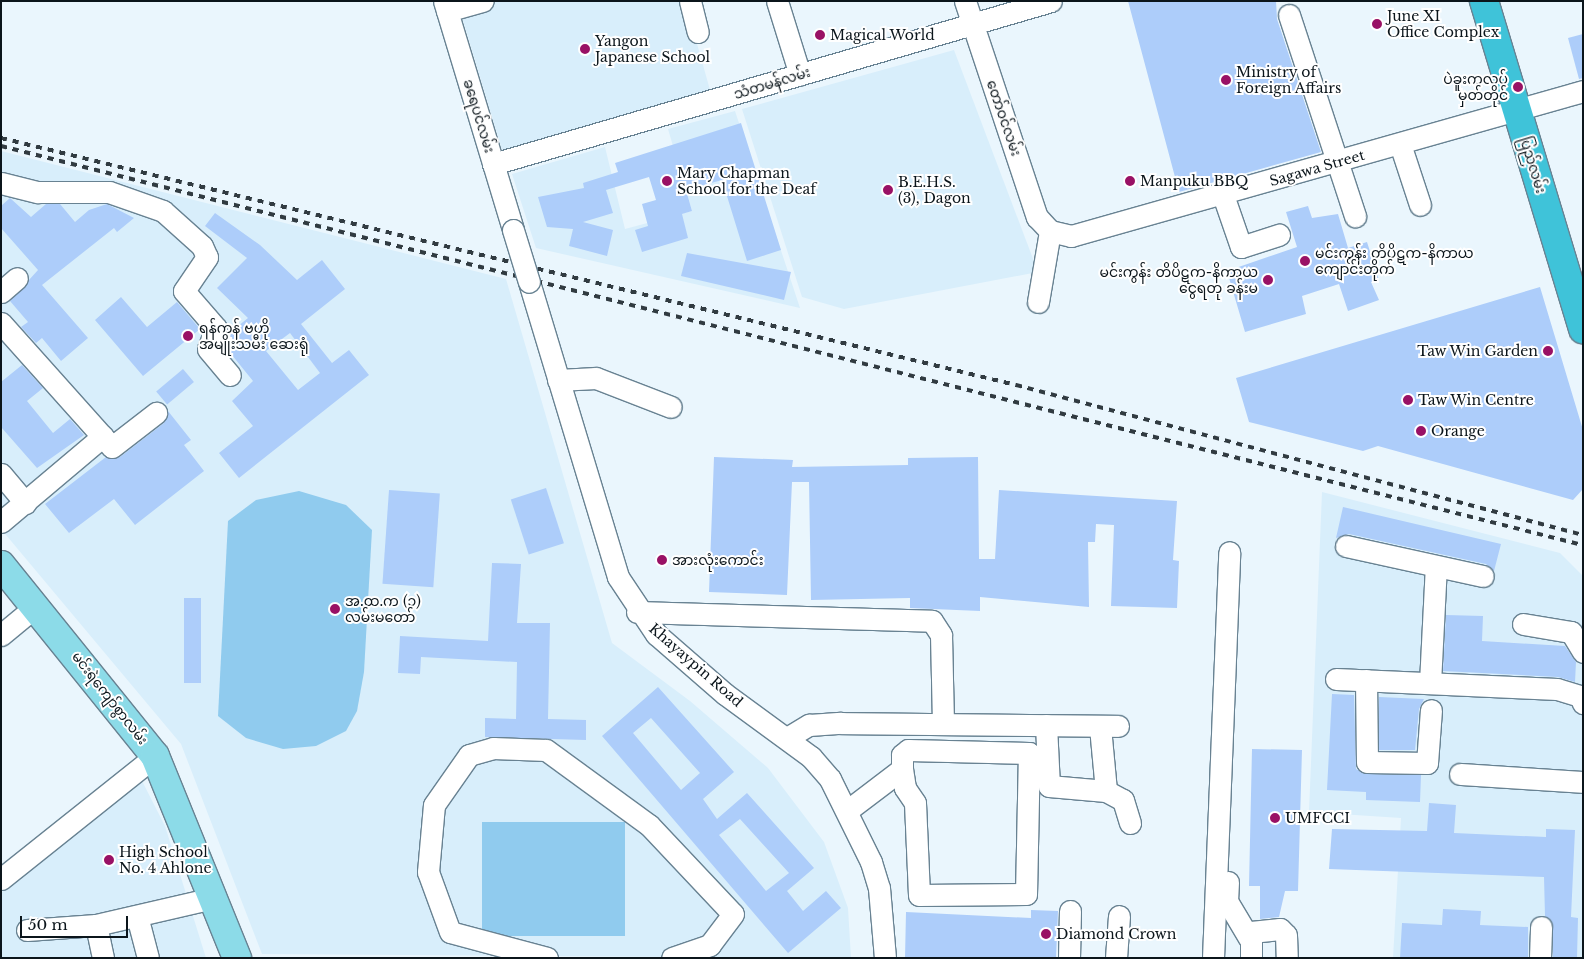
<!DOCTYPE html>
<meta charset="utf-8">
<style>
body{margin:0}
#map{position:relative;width:1584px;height:959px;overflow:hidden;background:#eaf6fd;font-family:"Libre Baskerville","Noto Sans Myanmar",serif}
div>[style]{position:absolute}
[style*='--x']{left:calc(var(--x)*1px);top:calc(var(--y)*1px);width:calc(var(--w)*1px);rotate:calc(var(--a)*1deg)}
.built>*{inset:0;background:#d8eefb}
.green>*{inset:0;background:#90cbee;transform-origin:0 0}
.building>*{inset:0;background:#adcdfa;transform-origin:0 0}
.roads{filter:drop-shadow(1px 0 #688292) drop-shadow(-1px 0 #688292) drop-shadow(0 1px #688292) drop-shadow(0 -1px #688292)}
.minor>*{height:21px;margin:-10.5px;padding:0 10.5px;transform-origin:10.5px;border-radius:10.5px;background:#fff}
.major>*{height:28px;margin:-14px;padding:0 14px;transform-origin:14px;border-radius:14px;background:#8cdbe8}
.highway>*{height:28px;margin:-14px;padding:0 14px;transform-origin:14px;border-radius:14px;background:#3fc3d9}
.rail>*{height:4px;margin-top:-2px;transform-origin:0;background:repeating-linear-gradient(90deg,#313b41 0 6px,transparent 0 12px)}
.bridges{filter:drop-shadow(1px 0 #688292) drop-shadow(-1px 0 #688292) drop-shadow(0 1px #688292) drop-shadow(0 -1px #688292)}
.minor-bridge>*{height:21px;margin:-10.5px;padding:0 10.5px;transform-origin:10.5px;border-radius:10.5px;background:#fff}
.dots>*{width:14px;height:14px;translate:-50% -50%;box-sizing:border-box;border:2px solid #fff;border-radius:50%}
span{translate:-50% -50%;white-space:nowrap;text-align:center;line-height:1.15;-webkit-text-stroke:4px #fff;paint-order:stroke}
.poi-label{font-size:14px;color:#0b151b}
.left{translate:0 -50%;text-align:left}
.right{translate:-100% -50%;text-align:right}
.street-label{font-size:14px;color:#0b151b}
.frame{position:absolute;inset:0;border:2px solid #0b151b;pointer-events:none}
.scale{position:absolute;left:20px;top:916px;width:108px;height:22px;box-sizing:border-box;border:2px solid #0b151b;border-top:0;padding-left:6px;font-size:15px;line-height:18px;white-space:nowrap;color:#0b151b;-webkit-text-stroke:4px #fff;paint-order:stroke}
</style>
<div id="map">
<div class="built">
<i style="clip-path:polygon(482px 1px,685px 1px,710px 90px,502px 150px,459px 7px)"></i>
<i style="clip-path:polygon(954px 50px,1038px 272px,844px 309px,802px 297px,742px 109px)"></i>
<i style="clip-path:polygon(735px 111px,800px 308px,536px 248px,512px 174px,605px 147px,625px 229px,692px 211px,668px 129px)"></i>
<i style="clip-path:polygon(1px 151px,506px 279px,612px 643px,690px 701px,768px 768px,824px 842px,848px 908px,851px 958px,262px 954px,181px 744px,1px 529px)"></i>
<i style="clip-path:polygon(1322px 492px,1560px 553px,1583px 576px,1583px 958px,1393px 958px,1401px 818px,1309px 812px)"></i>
<i style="clip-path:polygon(141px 779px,165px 826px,206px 958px,1px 958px,1px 893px)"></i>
</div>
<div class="green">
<i style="clip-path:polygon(299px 491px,346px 505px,372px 530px,364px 672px,357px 711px,346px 731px,316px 746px,283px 749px,246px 738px,218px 716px,228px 521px,256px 500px)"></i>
<i style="left:482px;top:822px;width:143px;height:114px"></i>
</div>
<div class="building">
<i style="clip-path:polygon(1128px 1px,1276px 1px,1277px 19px,1321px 152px,1179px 192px)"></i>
<i style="clip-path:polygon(1583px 34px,1583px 78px,1579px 79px,1568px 38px)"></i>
<i style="clip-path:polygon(741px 123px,781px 250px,747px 261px,722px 180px,686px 190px,692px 211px,682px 214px,688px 238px,642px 252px,635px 230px,648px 226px,642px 204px,656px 200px,649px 177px,606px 190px,613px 213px,583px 222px,613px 230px,607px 256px,569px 246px,573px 229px,547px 227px,538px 197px,584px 188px,583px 183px,618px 172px,615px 163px)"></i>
<i style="clip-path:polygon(10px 198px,31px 217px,46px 204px,60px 204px,75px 222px,89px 210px,107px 204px,134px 218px,117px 232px,114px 228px,42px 285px,88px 338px,61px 361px,42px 338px,36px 343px,21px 327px,28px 322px,10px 301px,38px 270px,1px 228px,1px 206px)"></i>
<i style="clip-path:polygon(1308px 206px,1312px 218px,1338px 214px,1348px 248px,1367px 242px,1379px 280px,1371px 282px,1379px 300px,1348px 311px,1339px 284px,1302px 296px,1306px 314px,1245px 332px,1227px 271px,1297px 247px,1286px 212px)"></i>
<i style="clip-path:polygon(evenodd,215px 213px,260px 245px,297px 280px,322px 260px,345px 289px,301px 324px,332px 363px,349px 350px,369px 375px,239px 478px,219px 453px,253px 426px,232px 401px,253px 381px,223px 344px,227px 335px,248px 318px,217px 288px,247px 258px,205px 226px,215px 213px,290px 333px,320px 373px,298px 390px,266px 351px,290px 333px)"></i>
<i style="clip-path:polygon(687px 253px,791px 272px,784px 300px,681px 276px)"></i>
<i style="clip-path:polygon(1540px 287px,1583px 430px,1583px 489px,1573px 500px,1378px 446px,1363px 451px,1249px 422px,1236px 378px)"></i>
<i style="clip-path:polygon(121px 297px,147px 327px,177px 302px,200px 329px,143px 376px,95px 320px)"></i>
<i style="clip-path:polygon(22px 365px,43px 388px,27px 401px,53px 433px,70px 419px,84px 435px,37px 468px,1px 427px,1px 382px)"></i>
<i style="left:183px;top:369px;width:17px;height:35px;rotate:50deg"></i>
<i style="clip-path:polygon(168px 411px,191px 440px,184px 445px,204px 471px,135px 525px,114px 499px,69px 533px,45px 504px,106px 457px,120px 457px,164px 423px)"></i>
<i style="clip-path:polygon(714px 457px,793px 460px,792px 467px,908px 465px,908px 458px,978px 457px,979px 559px,995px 559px,999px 490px,1177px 501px,1173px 560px,1179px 561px,1177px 608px,1111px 606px,1114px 525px,1096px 524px,1095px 542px,1088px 542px,1089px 607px,980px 597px,980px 611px,910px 608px,910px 598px,811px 600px,809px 482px,792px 482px,787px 595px,709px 592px)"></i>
<i style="left:546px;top:488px;width:58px;height:37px;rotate:72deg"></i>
<i style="left:389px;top:490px;width:51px;height:94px;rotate:4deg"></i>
<i style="clip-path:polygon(1343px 507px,1501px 544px,1494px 571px,1486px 564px,1349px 534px,1336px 538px)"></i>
<i style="clip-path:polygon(492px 563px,521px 564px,517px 623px,550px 623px,548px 719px,586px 720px,586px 740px,485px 737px,485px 718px,516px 719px,517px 662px,421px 657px,420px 674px,398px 673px,400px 636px,488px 641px)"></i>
<i style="left:184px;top:598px;width:17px;height:85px"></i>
<i style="clip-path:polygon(1446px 615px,1483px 616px,1482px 641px,1565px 646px,1576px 662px,1575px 682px,1558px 677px,1443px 671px)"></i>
<i style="clip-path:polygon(evenodd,658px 687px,734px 772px,703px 799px,717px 819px,747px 793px,814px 868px,787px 891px,803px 911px,826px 891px,841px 908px,788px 953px,602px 736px,658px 687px,651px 718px,700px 773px,681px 790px,633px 733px,651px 718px,658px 687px,740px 819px,789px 873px,766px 891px,719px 835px,740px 819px)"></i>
<i style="clip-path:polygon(1332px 694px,1354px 695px,1356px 769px,1367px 774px,1421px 775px,1420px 802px,1366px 800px,1366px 792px,1327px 790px)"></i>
<i style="clip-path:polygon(1379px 697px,1424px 699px,1419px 709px,1415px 750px,1379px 750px)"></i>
<i style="clip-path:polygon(1252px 749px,1302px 750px,1298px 891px,1285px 891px,1279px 917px,1260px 919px,1260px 886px,1249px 886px)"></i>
<i style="clip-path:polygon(1429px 803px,1456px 805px,1454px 833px,1546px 837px,1546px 829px,1575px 830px,1571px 917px,1578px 918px,1577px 958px,1553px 958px,1553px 927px,1545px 916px,1544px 877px,1329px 869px,1332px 829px,1427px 831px)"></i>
<i style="clip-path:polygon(1443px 909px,1481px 911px,1480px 925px,1528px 927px,1528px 958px,1400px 958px,1402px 923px,1442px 925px)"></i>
<i style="clip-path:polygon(1031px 910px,1058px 911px,1056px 958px,905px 958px,906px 912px,1031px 918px)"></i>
</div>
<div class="roads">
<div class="minor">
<i style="--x:444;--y:1;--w:239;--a:73.2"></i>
<i style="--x:690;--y:1;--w:32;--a:76"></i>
<i style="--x:777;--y:1;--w:77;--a:72.7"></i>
<i style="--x:965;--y:1;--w:228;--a:71.6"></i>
<i style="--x:1037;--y:217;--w:19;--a:47"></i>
<i style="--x:447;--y:11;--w:37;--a:-16"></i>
<i style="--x:1289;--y:15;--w:212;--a:71.8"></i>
<i style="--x:1400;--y:144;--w:64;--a:71.8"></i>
<i style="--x:493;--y:164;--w:581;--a:-16.28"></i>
<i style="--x:1;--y:183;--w:38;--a:14"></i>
<i style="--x:38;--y:192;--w:71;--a:0"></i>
<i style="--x:109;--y:192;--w:57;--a:19.4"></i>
<i style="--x:163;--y:211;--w:52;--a:41.9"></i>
<i style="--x:202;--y:246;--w:12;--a:66"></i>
<i style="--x:207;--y:257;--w:41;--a:124.1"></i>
<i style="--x:184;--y:291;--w:49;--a:49.1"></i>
<i style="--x:216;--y:328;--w:22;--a:111"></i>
<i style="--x:208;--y:349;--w:34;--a:50"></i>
<i style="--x:1223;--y:195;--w:55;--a:70.9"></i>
<i style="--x:1241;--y:247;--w:40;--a:-18"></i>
<i style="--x:1050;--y:231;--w:22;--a:13"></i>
<i style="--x:1071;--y:236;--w:532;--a:-15.81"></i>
<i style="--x:529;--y:282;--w:308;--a:73.2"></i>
<i style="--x:618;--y:577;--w:69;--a:56.3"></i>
<i style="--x:656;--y:634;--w:91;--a:41"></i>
<i style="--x:725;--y:694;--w:107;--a:36.2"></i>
<i style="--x:811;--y:757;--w:29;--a:49"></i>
<i style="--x:830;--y:779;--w:93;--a:63.7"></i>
<i style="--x:871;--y:862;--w:27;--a:73"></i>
<i style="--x:879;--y:888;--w:70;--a:85.1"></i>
<i style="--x:1;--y:292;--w:21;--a:-41"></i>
<i style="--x:1038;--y:302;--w:72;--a:-80.4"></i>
<i style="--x:1;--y:323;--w:166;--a:48.2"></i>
<i style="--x:112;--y:447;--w:56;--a:-37.7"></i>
<i style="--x:558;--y:380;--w:38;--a:-3"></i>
<i style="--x:596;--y:378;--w:80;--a:21.1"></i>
<i style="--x:1;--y:474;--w:38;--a:50"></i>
<i style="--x:1;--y:522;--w:133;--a:-40.1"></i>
<i style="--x:1346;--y:546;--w:140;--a:12.4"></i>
<i style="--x:637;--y:612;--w:295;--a:1.7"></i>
<i style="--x:932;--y:621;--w:17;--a:57"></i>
<i style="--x:941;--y:635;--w:89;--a:88.7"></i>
<i style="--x:1523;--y:624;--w:49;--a:9.5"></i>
<i style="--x:1571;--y:632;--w:23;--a:59"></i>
<i style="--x:1;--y:635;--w:45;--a:-39.6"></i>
<i style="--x:1336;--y:679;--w:221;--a:2.6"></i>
<i style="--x:1557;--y:689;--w:24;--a:17"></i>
<i style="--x:1580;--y:696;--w:8;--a:67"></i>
<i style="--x:1366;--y:680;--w:82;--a:89.3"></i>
<i style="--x:1367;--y:762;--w:60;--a:1"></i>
<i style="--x:1427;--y:763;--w:53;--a:-85.7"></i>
<i style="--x:1430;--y:683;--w:117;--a:-87.1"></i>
<i style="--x:1046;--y:725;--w:61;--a:87.2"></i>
<i style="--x:1049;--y:786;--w:57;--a:5"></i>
<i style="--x:1100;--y:727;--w:64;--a:84.6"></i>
<i style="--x:1106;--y:791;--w:19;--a:28"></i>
<i style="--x:1123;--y:800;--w:24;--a:73"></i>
<i style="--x:787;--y:738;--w:26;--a:-31"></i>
<i style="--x:809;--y:725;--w:32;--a:-4"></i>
<i style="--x:841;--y:723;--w:277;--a:0.6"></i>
<i style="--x:1460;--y:774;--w:123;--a:3.7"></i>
<i style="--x:848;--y:810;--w:68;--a:-37.2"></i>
<i style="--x:902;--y:769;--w:19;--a:81"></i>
<i style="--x:905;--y:788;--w:18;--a:56"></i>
<i style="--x:915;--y:803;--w:92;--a:87.5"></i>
<i style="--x:919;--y:895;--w:107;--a:-0.5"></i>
<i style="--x:1026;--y:894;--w:141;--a:-88.8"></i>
<i style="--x:1029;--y:753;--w:121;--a:-178.6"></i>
<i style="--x:908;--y:750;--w:8;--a:140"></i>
<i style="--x:902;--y:755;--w:14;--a:90"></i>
<i style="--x:1;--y:879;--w:197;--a:-38.6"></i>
<i style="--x:1228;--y:882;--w:19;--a:93"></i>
<i style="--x:1227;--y:901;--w:43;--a:59.3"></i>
<i style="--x:137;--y:916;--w:43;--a:75.3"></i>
<i style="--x:96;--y:925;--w:34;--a:78"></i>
<i style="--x:27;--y:930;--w:69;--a:-4.1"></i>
<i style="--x:96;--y:925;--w:120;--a:-13"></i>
<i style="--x:547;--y:958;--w:100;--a:-165"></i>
<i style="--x:450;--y:932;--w:64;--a:-110.1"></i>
<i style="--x:428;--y:872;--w:67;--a:-84.9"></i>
<i style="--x:434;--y:805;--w:61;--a:-55"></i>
<i style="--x:469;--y:755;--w:25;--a:-16"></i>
<i style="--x:493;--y:748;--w:53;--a:2.2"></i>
<i style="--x:546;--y:750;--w:127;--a:36.1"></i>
<i style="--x:649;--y:825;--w:122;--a:46.7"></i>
<i style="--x:733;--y:914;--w:39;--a:127"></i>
<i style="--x:710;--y:945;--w:40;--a:161.1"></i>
<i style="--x:1069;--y:958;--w:47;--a:-88.8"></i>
<i style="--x:1116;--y:958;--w:42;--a:-85.9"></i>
<i style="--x:1213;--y:958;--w:406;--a:-87.7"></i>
<i style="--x:1251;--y:958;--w:26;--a:-90"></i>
<i style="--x:1251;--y:932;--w:29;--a:-6"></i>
<i style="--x:1280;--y:929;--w:8;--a:45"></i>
<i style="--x:1286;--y:935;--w:23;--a:88"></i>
<i style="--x:1540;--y:958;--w:31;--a:-88"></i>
</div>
<div class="major">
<i style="--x:1;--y:565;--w:245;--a:51.1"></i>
<i style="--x:155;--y:756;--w:218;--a:67.9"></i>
</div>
<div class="highway">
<i style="--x:1484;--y:1;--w:343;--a:73.2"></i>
</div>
</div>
<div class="rail">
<i style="--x:1;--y:138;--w:1045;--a:13.68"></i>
<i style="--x:1016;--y:385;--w:587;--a:14.82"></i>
<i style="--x:1;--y:146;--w:1632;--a:14.16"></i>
</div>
<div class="bridges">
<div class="minor-bridge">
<i style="--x:513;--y:230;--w:54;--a:72.9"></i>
</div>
</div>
<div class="dots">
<i style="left:1377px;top:24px;background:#991165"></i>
<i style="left:820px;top:35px;background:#991165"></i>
<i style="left:585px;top:49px;background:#991165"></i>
<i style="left:1226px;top:80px;background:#991165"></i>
<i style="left:1518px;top:87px;background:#991165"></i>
<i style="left:667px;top:181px;background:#991165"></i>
<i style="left:1130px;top:181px;background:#991165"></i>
<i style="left:888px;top:190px;background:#991165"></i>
<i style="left:1305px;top:261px;background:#991165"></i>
<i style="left:1268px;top:280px;background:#991165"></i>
<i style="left:188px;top:336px;background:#991165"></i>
<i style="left:1548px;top:351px;background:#991165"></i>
<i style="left:1408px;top:400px;background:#991165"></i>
<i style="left:1421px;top:431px;background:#991165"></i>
<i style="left:662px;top:560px;background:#991165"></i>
<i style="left:335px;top:609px;background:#991165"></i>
<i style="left:1275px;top:818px;background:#991165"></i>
<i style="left:109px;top:860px;background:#991165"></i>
<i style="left:1046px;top:934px;background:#991165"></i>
</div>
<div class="poi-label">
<span class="left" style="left:1387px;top:24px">June XI<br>Office Complex</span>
<span class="left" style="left:830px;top:35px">Magical World</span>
<span class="left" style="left:595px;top:49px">Yangon<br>Japanese School</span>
<span class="left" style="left:1236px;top:80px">Ministry of<br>Foreign Affairs</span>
<span class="right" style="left:1508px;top:87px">ပဲခူးကလပ်<br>မှတ်တိုင်</span>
<span class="left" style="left:677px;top:181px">Mary Chapman<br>School for the Deaf</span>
<span class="left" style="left:1140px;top:181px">Manpuku BBQ</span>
<span class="left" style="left:898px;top:190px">B.E.H.S.<br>(3), Dagon</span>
<span class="left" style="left:1315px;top:261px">မင်းကွန်း တိပိဋက-နိကာယ<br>ကျောင်းတိုက်</span>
<span class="right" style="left:1258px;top:280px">မင်းကွန်း တိပိဋက-နိကာယ<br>ငွေရတု ခန်းမ</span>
<span class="left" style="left:199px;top:336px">ရန်ကုန် ဗဟို<br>အမျိုးသမီး ဆေးရုံ</span>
<span class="right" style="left:1538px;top:351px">Taw Win Garden</span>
<span class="left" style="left:1418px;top:400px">Taw Win Centre</span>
<span class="left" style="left:1431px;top:431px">Orange</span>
<span class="left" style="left:672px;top:560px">အားလုံးကောင်း</span>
<span class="left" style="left:345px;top:609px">အ.ထ.က (၁)<br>လမ်းမတော်</span>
<span class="left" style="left:1285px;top:818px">UMFCCI</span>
<span class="left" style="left:119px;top:860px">High School<br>No. 4 Ahlone</span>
<span class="left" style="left:1056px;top:934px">Diamond Crown</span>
</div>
<div class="street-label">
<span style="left:772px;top:83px;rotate:-17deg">သံတမန်လမ်း</span>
<span style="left:479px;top:116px;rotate:73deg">ခရေပင်လမ်း</span>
<span style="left:1004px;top:118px;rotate:71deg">တော်ဝင်လမ်း</span>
<span style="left:1533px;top:165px;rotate:73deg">ပြည်လမ်း</span>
<span style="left:1317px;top:168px;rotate:-16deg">Sagawa Street</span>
<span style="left:696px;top:665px;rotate:41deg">Khayaypin Road</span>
<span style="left:110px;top:698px;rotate:52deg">မင်းရဲကျော်စွာလမ်း</span>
</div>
<div class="frame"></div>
<div class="scale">50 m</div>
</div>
